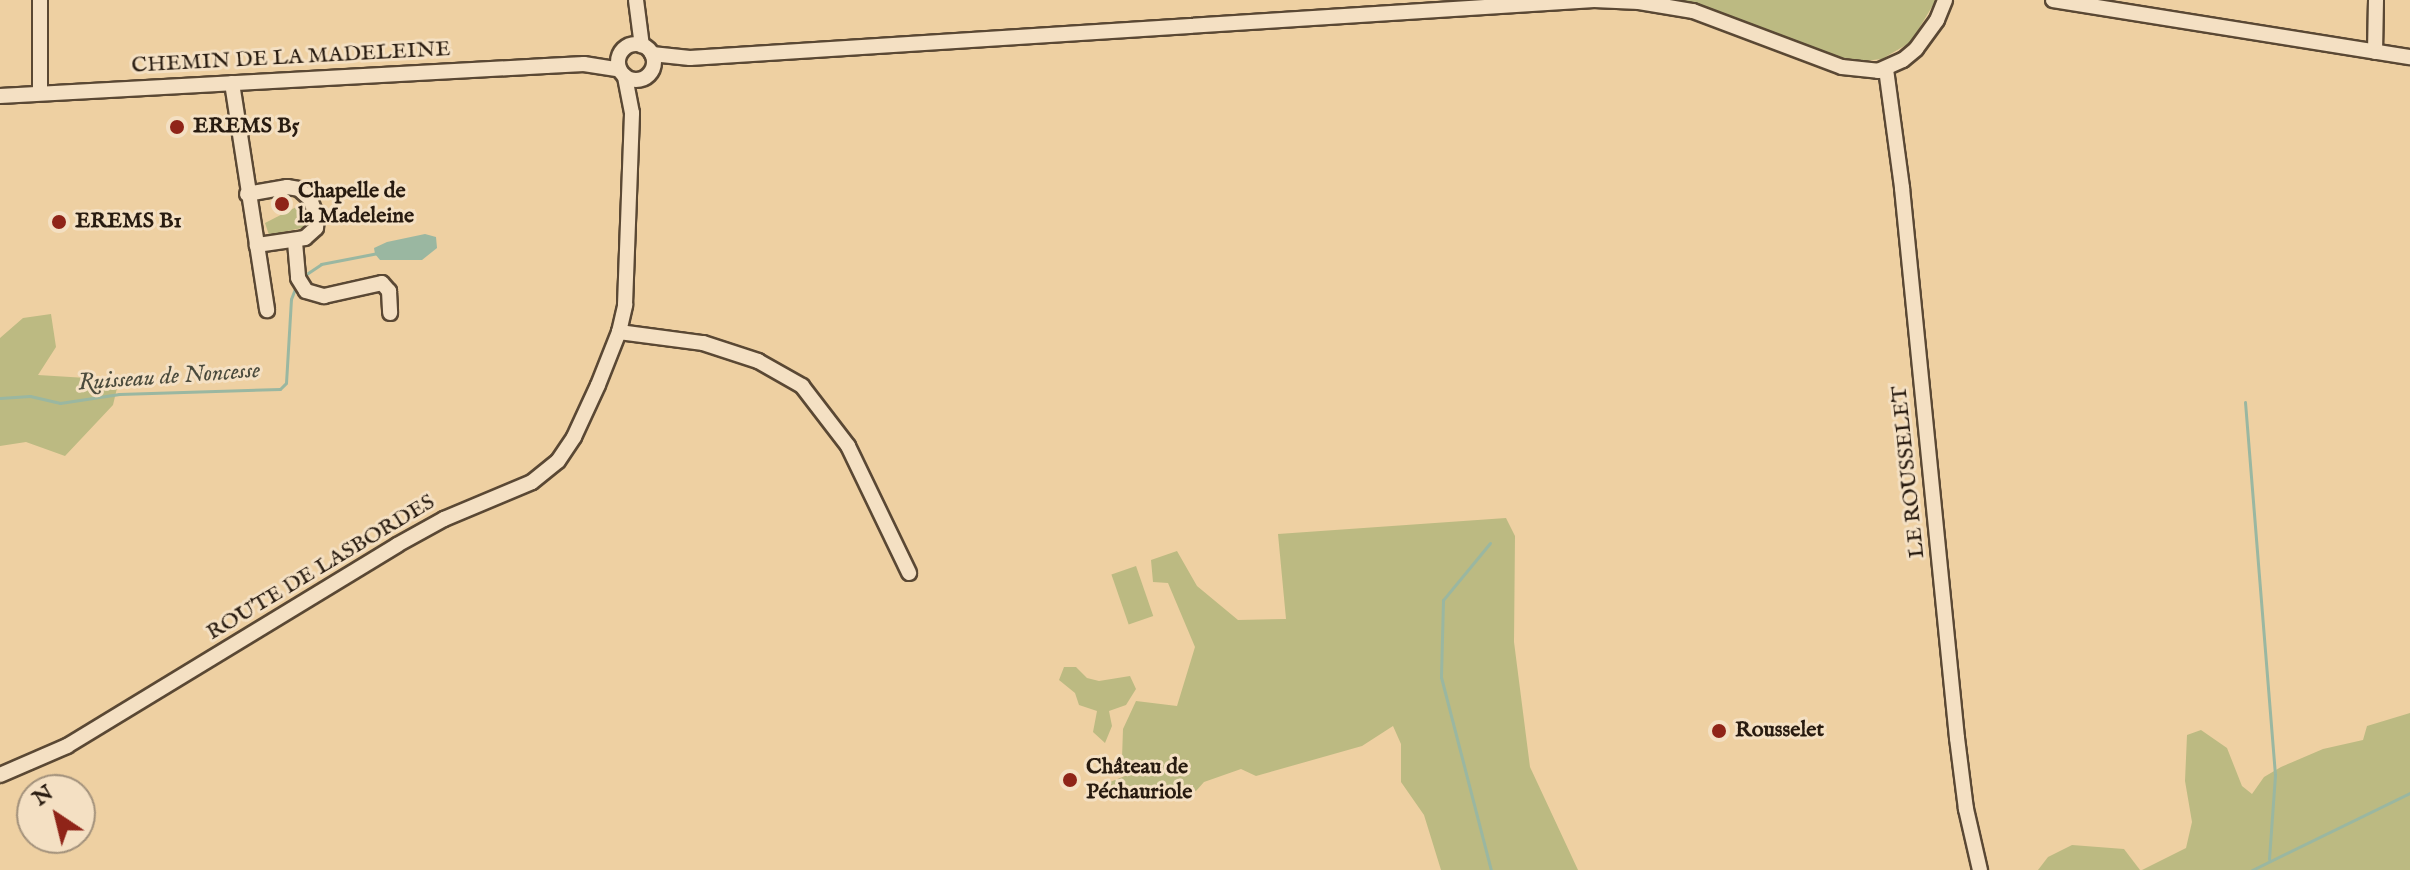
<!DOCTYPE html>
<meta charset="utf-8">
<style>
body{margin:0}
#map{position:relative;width:2410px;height:870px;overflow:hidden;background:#eed0a2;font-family:"IM FELL English",serif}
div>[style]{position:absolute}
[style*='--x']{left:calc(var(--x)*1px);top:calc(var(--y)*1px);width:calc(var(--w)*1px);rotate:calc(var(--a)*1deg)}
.green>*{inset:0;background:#bcba82;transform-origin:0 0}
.water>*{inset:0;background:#9ab7a1}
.stream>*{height:3px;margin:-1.5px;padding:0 1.5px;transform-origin:1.5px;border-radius:1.5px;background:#9ab7a1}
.roads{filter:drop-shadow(2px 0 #5a4834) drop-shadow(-2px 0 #5a4834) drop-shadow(0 2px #5a4834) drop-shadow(0 -2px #5a4834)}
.minor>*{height:14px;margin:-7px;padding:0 7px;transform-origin:7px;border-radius:7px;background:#f4e0c3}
.minor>.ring{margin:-7px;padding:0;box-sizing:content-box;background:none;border:14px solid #f4e0c3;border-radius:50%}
.dots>*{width:22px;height:22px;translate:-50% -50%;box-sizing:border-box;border:4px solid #f4e0c3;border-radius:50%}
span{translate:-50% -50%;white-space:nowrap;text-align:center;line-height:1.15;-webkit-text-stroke:6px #f4e0c3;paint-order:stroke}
.street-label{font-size:22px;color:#281b10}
.poi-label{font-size:22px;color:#281b10;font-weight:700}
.left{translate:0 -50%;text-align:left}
.water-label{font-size:24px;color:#4a4a3c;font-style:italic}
.north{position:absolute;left:16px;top:774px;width:80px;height:80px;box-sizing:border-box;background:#f4e0c3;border:2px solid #a2917b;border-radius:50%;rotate:325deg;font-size:22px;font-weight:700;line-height:32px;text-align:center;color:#281b10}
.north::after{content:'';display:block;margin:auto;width:28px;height:36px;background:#8f2418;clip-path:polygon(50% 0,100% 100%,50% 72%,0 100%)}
</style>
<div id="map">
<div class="green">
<i style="clip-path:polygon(1682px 0,1936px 0,1911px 42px,1882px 59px,1864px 61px,1845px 59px)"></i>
<i style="clip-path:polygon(306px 202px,311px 226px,269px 235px,265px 223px)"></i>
<i style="clip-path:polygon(51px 314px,56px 347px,38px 375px,103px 379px,118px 384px,113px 405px,65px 456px,26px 442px,0 446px,0 338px,23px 318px)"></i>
<i style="clip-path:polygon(1506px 518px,1515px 536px,1514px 642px,1530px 767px,1578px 870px,1441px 870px,1424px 815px,1401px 782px,1401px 744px,1393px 726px,1362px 746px,1256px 776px,1241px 769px,1204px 782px,1196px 791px,1184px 787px,1161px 793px,1156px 799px,1139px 801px,1136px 794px,1115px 801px,1110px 782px,1140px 770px,1122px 758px,1123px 729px,1136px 701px,1177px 706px,1195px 647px,1168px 583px,1153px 582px,1151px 560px,1177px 551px,1197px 586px,1238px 620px,1286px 619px,1278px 534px)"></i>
<i style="left:1136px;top:566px;width:53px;height:26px;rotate:71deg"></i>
<i style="clip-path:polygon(1064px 667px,1076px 667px,1087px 678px,1099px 681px,1130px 676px,1136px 689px,1126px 705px,1109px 711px,1112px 726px,1105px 743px,1093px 732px,1097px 711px,1079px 705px,1075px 693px,1059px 680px)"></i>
<i style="clip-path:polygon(2410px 713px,2410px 870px,2142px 870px,2186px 848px,2192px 822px,2185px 781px,2187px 735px,2201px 730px,2227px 748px,2242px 786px,2252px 794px,2264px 777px,2281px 767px,2323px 749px,2363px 740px,2367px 726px)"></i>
<i style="clip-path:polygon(2072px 845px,2124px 849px,2140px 870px,2038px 870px,2048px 857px)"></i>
</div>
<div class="water">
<i style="clip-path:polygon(425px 234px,436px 237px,437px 248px,422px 260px,380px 260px,375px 254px,374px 248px,387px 242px)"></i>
</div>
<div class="stream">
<i style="--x:302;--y:277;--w:23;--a:-34"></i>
<i style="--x:321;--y:264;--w:58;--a:-10.9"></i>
<i style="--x:0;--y:398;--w:30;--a:-4"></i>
<i style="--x:30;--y:396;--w:31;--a:13"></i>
<i style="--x:60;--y:403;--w:60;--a:-8.7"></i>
<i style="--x:119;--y:394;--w:161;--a:-1.8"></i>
<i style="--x:280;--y:389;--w:8;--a:-45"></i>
<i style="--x:286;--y:383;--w:84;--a:-86.6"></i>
<i style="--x:291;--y:299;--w:14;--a:-69"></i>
<i style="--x:2245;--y:402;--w:374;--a:85.4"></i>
<i style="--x:2275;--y:775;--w:84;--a:94.1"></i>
<i style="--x:1490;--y:543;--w:74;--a:129.5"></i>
<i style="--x:1443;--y:600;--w:77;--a:91.5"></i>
<i style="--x:1441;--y:677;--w:199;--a:75.5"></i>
<i style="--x:2252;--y:870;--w:176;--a:-26"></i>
</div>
<div class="roads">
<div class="minor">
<i style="--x:636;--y:0;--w:46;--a:82.6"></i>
<i style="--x:2053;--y:0;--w:362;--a:9.1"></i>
<i class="ring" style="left:618px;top:44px;width:22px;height:22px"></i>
<i style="--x:2375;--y:52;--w:52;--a:-88.9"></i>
<i style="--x:652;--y:54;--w:38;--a:6"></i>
<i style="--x:690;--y:58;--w:906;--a:-3.67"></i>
<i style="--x:1594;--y:0;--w:45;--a:2.5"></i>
<i style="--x:1639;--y:2;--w:55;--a:9.5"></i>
<i style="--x:1693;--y:11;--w:159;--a:20.6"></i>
<i style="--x:1842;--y:67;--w:36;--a:6"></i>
<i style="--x:1878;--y:71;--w:27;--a:-24"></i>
<i style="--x:1903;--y:60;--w:17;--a:-40"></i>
<i style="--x:1916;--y:49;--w:36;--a:-54"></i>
<i style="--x:1937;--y:20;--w:22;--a:-68"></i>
<i style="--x:1886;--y:69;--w:120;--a:82.3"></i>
<i style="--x:1902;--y:188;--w:553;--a:84.29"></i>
<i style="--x:1957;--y:738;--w:72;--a:82.8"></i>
<i style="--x:1966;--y:809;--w:63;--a:77.1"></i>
<i style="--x:232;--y:83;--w:230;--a:81.2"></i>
<i style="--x:40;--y:93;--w:93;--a:-90"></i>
<i style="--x:0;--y:96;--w:547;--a:-3.14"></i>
<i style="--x:546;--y:66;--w:38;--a:-3"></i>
<i style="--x:584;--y:64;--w:36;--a:9"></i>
<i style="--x:247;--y:194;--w:41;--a:-9.9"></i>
<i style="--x:287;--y:187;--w:12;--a:9"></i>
<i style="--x:299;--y:189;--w:15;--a:42"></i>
<i style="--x:310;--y:199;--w:19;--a:69"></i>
<i style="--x:317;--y:217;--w:11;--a:95"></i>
<i style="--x:316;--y:228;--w:15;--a:138"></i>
<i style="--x:305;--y:238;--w:49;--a:171.7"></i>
<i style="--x:295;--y:242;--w:36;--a:85"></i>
<i style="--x:298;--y:278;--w:15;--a:58"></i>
<i style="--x:306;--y:291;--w:19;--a:16"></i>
<i style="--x:324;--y:296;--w:59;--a:-12.6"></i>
<i style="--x:382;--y:283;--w:11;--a:49"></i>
<i style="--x:389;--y:291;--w:22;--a:87"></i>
<i style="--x:619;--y:332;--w:85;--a:7.5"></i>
<i style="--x:703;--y:343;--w:58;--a:18.1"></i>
<i style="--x:758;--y:361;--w:51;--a:29.6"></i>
<i style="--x:802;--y:386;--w:76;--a:52.5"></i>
<i style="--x:848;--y:446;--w:141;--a:64.3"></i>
<i style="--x:0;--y:775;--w:73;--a:-23.4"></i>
<i style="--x:67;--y:746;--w:386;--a:-31.3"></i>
<i style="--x:397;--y:545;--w:54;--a:-29"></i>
<i style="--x:444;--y:519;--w:95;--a:-22.8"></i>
<i style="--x:532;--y:482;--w:33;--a:-39"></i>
<i style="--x:558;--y:461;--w:29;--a:-56"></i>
<i style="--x:574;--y:437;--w:57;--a:-65.2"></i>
<i style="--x:598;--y:385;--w:57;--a:-68.4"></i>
<i style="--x:619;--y:332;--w:28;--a:-77"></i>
<i style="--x:625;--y:305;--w:192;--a:-87.9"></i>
<i style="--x:632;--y:113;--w:38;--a:-101"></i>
</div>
</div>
<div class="dots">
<i style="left:177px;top:127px;background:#8f2418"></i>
<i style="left:282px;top:204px;background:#8f2418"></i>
<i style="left:59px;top:222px;background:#8f2418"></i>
<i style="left:1719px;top:731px;background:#8f2418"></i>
<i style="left:1070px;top:780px;background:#8f2418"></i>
</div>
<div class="street-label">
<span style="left:291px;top:58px;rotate:-3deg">CHEMIN DE LA MADELEINE</span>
<span style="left:1909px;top:472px;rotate:-96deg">LE ROUSSELET</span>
<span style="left:321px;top:568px;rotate:-31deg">ROUTE DE LASBORDES</span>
</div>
<div class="poi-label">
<span class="left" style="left:193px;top:127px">EREMS B5</span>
<span class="left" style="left:298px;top:204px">Chapelle de<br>la Madeleine</span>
<span class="left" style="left:75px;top:222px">EREMS B1</span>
<span class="left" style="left:1735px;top:731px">Rousselet</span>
<span class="left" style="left:1086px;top:780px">Château de<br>Péchauriole</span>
</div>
<div class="water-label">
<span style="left:169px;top:377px;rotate:-4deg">Ruisseau de Noncesse</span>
</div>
<div class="north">N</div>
</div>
